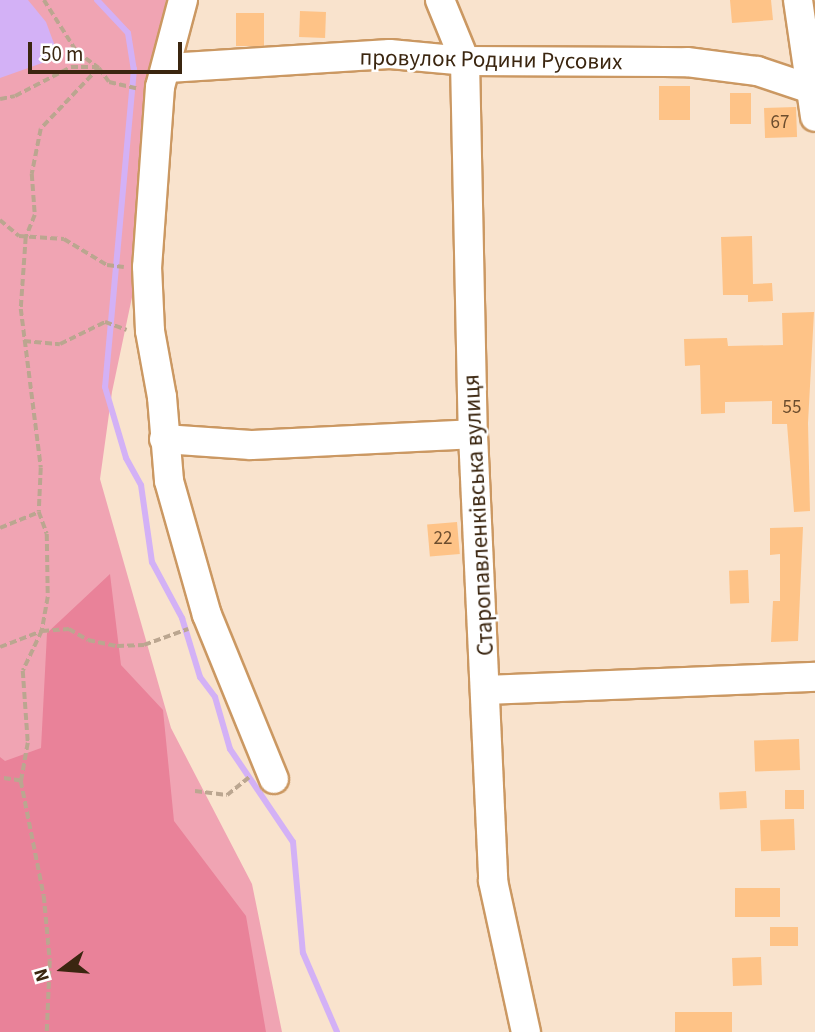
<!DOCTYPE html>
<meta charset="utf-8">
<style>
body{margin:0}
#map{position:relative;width:815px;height:1032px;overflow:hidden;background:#f9e3cd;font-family:"Source Sans 3",sans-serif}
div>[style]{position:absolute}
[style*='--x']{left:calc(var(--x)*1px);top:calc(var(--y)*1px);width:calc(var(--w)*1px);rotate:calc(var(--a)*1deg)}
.green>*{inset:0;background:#f0a4b3}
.forest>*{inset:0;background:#e98299}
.water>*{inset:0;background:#d3b1f6}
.stream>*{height:6px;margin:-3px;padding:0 3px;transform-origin:3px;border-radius:3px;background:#d3b1f6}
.building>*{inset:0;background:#fec387;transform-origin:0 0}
.path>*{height:3.5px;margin-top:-1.75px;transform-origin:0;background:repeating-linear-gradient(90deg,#bba690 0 7px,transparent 0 10.5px)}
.roads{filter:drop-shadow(2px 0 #cb9862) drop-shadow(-2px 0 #cb9862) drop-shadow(0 2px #cb9862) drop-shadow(0 -2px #cb9862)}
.minor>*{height:28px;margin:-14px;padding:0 14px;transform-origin:14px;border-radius:14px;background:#fff}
span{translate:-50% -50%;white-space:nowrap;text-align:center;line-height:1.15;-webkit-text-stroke:5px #fff;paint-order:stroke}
.number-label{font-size:19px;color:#6c4d2e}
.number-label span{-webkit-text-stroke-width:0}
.street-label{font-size:23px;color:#3b2610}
.north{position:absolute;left:28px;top:934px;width:70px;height:70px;-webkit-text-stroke:5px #fff;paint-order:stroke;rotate:254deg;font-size:19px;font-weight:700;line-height:28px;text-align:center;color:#3b2610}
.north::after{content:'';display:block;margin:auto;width:24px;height:32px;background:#3b2610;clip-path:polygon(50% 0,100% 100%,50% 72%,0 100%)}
.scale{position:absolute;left:28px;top:42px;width:154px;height:32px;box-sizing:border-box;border:4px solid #3b2610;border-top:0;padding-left:9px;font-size:21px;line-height:24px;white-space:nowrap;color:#3b2610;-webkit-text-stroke:5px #fff;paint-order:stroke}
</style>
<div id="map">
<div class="green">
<i style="clip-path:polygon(0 0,166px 0,143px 245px,112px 392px,100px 479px,171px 728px,252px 884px,282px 1032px,0 1032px)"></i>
</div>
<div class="forest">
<i style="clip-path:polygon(110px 574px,121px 665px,163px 710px,174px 821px,246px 916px,266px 1032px,0 1032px,0 757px,5px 761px,41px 748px,47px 633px)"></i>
</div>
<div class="water">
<i style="clip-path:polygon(0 0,28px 0,46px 22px,59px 57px,0 78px)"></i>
</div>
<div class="stream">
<i style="--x:97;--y:0;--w:45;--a:46.8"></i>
<i style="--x:128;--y:33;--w:36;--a:81"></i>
<i style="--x:134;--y:69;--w:319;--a:95.2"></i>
<i style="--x:105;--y:387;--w:74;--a:73.5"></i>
<i style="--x:126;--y:458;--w:31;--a:61"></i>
<i style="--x:141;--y:485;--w:78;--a:81.9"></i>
<i style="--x:152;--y:562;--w:64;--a:61.8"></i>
<i style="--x:182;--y:618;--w:62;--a:73"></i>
<i style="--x:200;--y:677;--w:25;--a:53"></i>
<i style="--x:215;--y:697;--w:54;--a:73.9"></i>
<i style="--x:230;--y:749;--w:112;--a:55.9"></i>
<i style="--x:293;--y:842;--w:111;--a:84.9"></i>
<i style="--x:303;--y:953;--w:86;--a:66.7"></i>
</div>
<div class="building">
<i style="clip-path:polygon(730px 0,771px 0,773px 20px,732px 23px)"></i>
<i style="left:300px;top:11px;width:26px;height:26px;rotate:2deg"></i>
<i style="left:236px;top:13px;width:28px;height:33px"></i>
<i style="left:659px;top:86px;width:31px;height:34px"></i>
<i style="left:751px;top:93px;width:31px;height:21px;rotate:90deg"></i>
<i style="left:796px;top:107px;width:30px;height:32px;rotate:88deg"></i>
<i style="clip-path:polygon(752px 236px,753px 284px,772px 283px,773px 301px,748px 302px,748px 295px,723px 295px,721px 237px)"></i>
<i style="clip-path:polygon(814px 312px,808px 423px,810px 511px,794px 512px,787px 424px,772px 424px,772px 401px,725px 402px,725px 413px,701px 414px,700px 365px,685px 366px,684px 339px,727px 338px,728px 346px,783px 345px,782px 313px)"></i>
<i style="left:457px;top:522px;width:32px;height:30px;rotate:85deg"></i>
<i style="clip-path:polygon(803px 527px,798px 641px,771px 642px,773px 601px,780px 601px,780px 554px,770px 555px,770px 528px)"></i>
<i style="left:748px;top:570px;width:33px;height:19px;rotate:88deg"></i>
<i style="left:799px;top:739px;width:31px;height:45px;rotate:88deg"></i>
<i style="left:785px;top:790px;width:19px;height:19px"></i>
<i style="left:746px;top:791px;width:17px;height:27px;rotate:87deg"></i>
<i style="left:794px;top:819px;width:31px;height:34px;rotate:88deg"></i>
<i style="left:780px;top:888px;width:29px;height:45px;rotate:90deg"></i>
<i style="left:770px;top:927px;width:28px;height:19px"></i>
<i style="left:761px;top:957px;width:28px;height:29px;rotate:88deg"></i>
<i style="left:732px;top:1012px;width:20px;height:57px;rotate:90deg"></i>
</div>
<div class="path">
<i style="--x:44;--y:0;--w:62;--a:57.6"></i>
<i style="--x:77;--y:52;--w:27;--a:36"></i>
<i style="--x:99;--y:68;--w:17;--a:54"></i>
<i style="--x:109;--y:82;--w:28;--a:13"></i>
<i style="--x:99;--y:68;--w:84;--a:133.6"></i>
<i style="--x:41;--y:129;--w:46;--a:101.3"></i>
<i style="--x:32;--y:174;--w:41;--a:85.8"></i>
<i style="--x:35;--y:215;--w:24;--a:112"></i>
<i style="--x:26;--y:237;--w:72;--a:94"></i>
<i style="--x:21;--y:309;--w:160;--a:82.8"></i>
<i style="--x:41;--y:468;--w:44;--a:92.6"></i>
<i style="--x:39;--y:512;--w:23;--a:70"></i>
<i style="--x:47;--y:534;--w:63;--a:89.1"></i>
<i style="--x:48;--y:597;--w:35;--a:100"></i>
<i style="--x:42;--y:631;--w:27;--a:-4"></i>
<i style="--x:69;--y:629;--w:22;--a:30"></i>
<i style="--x:88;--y:640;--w:30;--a:12"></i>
<i style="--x:117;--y:646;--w:27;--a:-2"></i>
<i style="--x:144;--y:645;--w:47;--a:-20"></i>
<i style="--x:0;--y:99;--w:15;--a:-11"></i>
<i style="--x:15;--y:96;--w:63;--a:-27.4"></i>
<i style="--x:71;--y:67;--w:26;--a:0"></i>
<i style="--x:0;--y:220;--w:25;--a:40"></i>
<i style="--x:19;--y:236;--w:45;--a:3.8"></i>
<i style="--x:64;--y:239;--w:50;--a:31.2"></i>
<i style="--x:107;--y:265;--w:17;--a:7"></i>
<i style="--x:24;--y:341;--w:36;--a:5"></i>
<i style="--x:60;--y:344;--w:50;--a:-26.1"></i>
<i style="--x:105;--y:322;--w:23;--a:20"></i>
<i style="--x:0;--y:528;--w:42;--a:-22.3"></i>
<i style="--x:0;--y:647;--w:45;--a:-20.9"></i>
<i style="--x:42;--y:631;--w:44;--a:115.4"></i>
<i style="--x:23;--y:671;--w:72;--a:86"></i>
<i style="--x:28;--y:743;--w:39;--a:100"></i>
<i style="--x:21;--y:781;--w:21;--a:-172"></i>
<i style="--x:21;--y:781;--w:117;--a:78.7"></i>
<i style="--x:44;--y:896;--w:65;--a:84.7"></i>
<i style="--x:50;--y:961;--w:71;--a:92.4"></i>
<i style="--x:195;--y:791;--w:32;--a:7"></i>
<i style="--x:227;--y:795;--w:28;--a:-39"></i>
</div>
<div class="roads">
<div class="minor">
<i style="--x:183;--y:0;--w:90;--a:104.8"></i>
<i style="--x:160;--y:87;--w:180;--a:94.1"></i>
<i style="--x:147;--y:267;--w:64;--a:87.3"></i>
<i style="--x:150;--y:331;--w:67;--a:79.7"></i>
<i style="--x:162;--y:397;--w:84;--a:85.2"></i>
<i style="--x:169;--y:481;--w:139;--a:74.2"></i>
<i style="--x:207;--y:615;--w:177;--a:67.8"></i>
<i style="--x:440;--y:0;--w:66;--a:67.7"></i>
<i style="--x:465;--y:61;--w:373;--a:88.8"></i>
<i style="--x:473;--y:434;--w:447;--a:87.4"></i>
<i style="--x:493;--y:881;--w:155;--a:77.7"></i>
<i style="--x:798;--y:0;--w:118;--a:81.7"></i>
<i style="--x:168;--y:68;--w:222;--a:-3.6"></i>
<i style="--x:390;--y:54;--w:75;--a:5.3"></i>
<i style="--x:465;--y:61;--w:222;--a:0.3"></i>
<i style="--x:687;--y:62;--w:71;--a:7.3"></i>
<i style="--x:757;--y:71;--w:57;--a:18.4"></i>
<i style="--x:164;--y:439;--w:87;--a:3.9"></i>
<i style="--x:251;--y:445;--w:222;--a:-2.8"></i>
<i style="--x:487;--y:690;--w:328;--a:-2.3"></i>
</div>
</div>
<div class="number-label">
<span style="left:780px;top:123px">67</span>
<span style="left:792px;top:408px">55</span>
<span style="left:443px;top:539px">22</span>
</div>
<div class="street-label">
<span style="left:491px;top:60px;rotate:1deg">провулок Родини Русових</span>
<span style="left:479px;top:515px;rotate:-93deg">Старопавленківська вулиця</span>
</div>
<div class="north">N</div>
<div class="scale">50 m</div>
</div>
